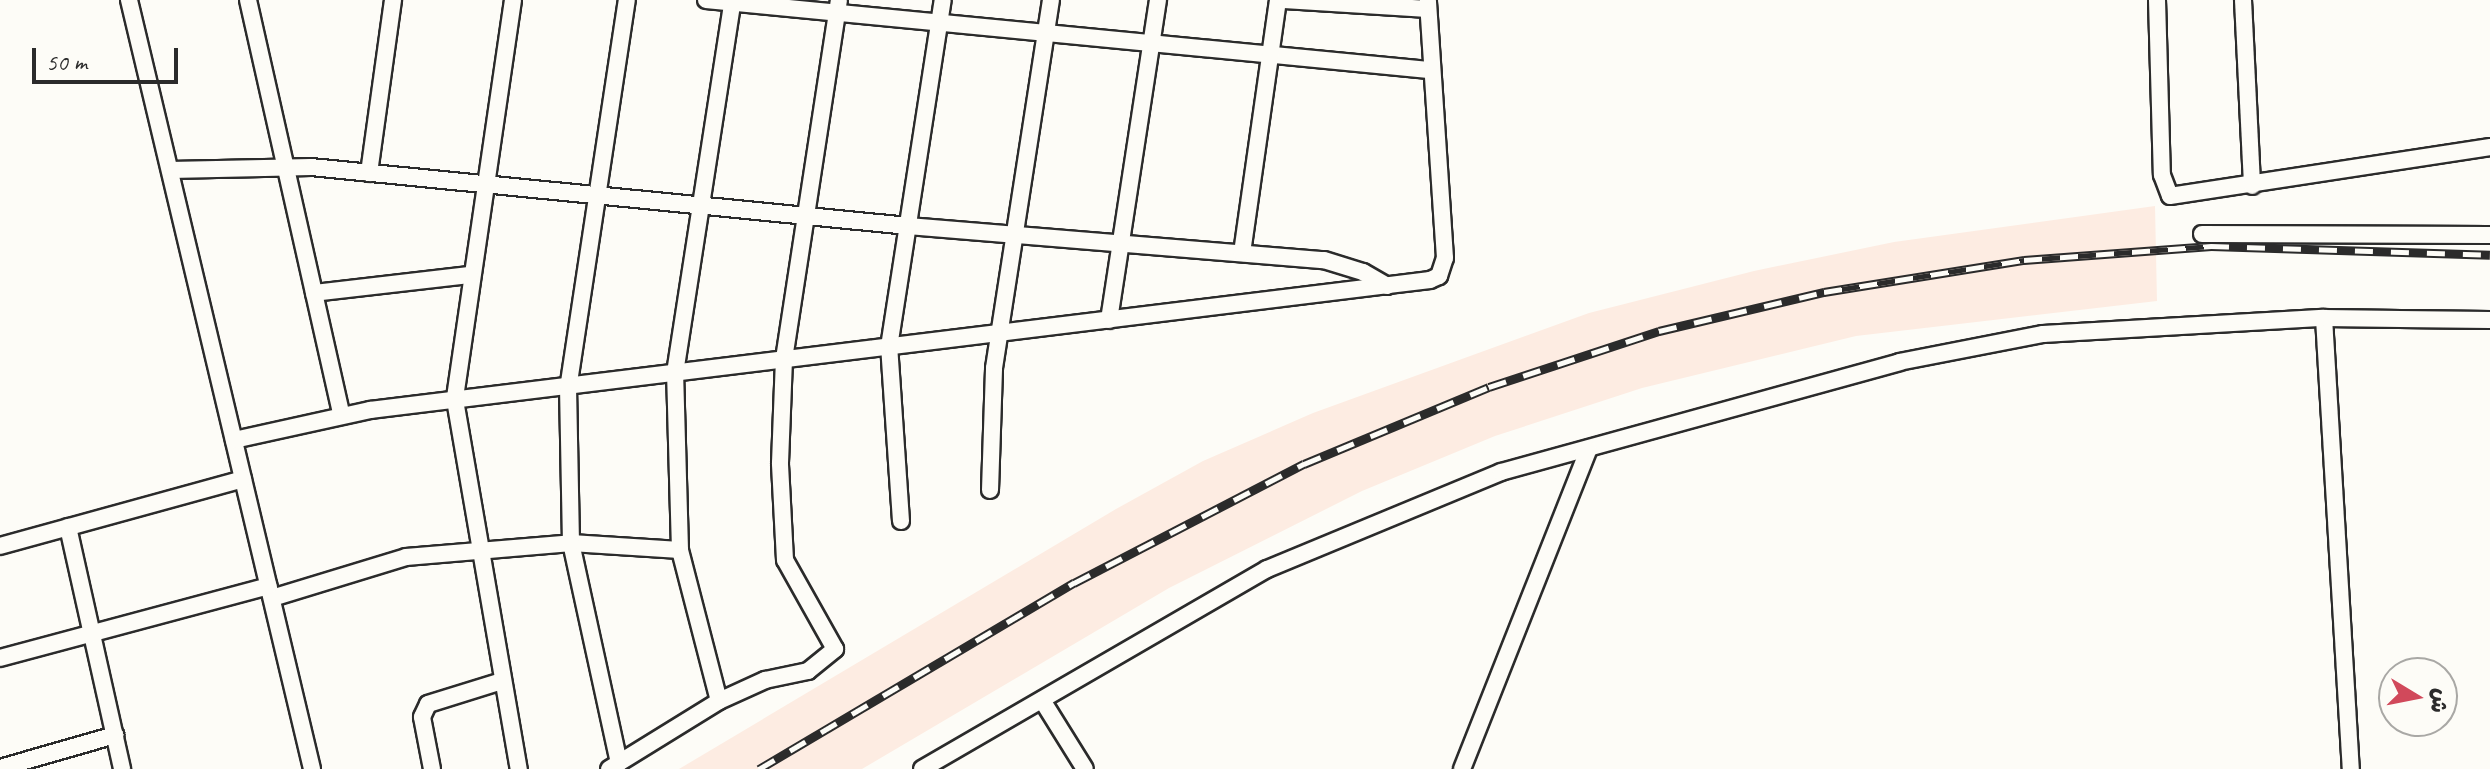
<!DOCTYPE html>
<meta charset="utf-8">
<style>
body{margin:0}
#map{position:relative;width:2490px;height:769px;overflow:hidden;background:#fdfcf7;font-family:Caveat,"Playpen Sans Arabic",sans-serif}
div>[style]{position:absolute}
[style*='--x']{left:calc(var(--x)*1px);top:calc(var(--y)*1px);width:calc(var(--w)*1px);rotate:calc(var(--a)*1deg)}
.built>*{inset:0;background:#fdece2}
.roads{filter:drop-shadow(2px 0 #2b2b2b) drop-shadow(-2px 0 #2b2b2b) drop-shadow(0 2px #2b2b2b) drop-shadow(0 -2px #2b2b2b)}
.minor>*{height:16px;margin:-8px;padding:0 8px;transform-origin:8px;border-radius:8px;background:#fdfcf7}
.rail>*{height:9px;margin-top:-4.5px;transform-origin:0;background:repeating-linear-gradient(90deg,#fdfcf7 0 18px,#2b2b2b 0 36px);box-sizing:border-box;border-block:2px solid #2b2b2b}
span{translate:-50% -50%;white-space:nowrap;text-align:center;line-height:1.15;-webkit-text-stroke:7px #fdfcf7;paint-order:stroke}
.north{position:absolute;left:2378px;top:657px;width:80px;height:80px;box-sizing:border-box;background:#fdfcf7;border:2px solid #a9a8a5;border-radius:50%;rotate:100deg;font-size:22px;font-weight:700;line-height:32px;text-align:center;color:#2b2b2b}
.north::after{content:'';display:block;margin:auto;width:28px;height:36px;background:#d1495b;clip-path:polygon(50% 0,100% 100%,50% 72%,0 100%)}
.scale{position:absolute;left:32px;top:48px;width:146px;height:36px;box-sizing:border-box;border:4px solid #2b2b2b;border-top:0;padding-left:10px;font-size:24px;line-height:28px;white-space:nowrap;color:#2b2b2b;-webkit-text-stroke:6px #fdfcf7;paint-order:stroke}
</style>
<div id="map">
<div class="built">
<i style="clip-path:polygon(2155px 206px,2157px 301px,1856px 336px,1642px 388px,1495px 436px,1362px 491px,1169px 588px,862px 769px,679px 769px,1116px 509px,1203px 461px,1313px 413px,1589px 313px,1754px 271px,1894px 242px)"></i>
</div>
<div class="roads">
<div class="minor">
<i style="--x:129;--y:0;--w:790;--a:76.61"></i>
<i style="--x:248;--y:0;--w:424;--a:77.3"></i>
<i style="--x:513;--y:0;--w:404;--a:98.3"></i>
<i style="--x:455;--y:400;--w:375;--a:80.2"></i>
<i style="--x:706;--y:0;--w:726;--a:5.53"></i>
<i style="--x:1284;--y:0;--w:144;--a:3.6"></i>
<i style="--x:2157;--y:0;--w:175;--a:88.4"></i>
<i style="--x:2162;--y:175;--w:22;--a:69"></i>
<i style="--x:2170;--y:196;--w:324;--a:-8.7"></i>
<i style="--x:2243;--y:0;--w:186;--a:87.2"></i>
<i style="--x:170;--y:170;--w:141;--a:-1.2"></i>
<i style="--x:311;--y:167;--w:600;--a:5.64"></i>
<i style="--x:908;--y:226;--w:417;--a:4.7"></i>
<i style="--x:1324;--y:260;--w:41;--a:17.1"></i>
<i style="--x:1363;--y:272;--w:28;--a:30"></i>
<i style="--x:369;--y:173;--w:175;--a:-82.1"></i>
<i style="--x:2202;--y:234;--w:288;--a:0.2"></i>
<i style="--x:1242;--y:253;--w:256;--a:-81.9"></i>
<i style="--x:314;--y:293;--w:157;--a:-6.6"></i>
<i style="--x:2324;--y:318;--w:452;--a:86.6"></i>
<i style="--x:1109;--y:320;--w:324;--a:-81.3"></i>
<i style="--x:234;--y:440;--w:139;--a:-12.4"></i>
<i style="--x:370;--y:410;--w:1068;--a:-6.99"></i>
<i style="--x:1430;--y:280;--w:10;--a:-24"></i>
<i style="--x:1439;--y:276;--w:19;--a:-72"></i>
<i style="--x:1445;--y:258;--w:259;--a:-93.8"></i>
<i style="--x:990;--y:490;--w:122;--a:-88.1"></i>
<i style="--x:994;--y:368;--w:372;--a:-81.2"></i>
<i style="--x:901;--y:521;--w:174;--a:-93.9"></i>
<i style="--x:889;--y:347;--w:351;--a:-81.2"></i>
<i style="--x:68;--y:527;--w:248;--a:77.4"></i>
<i style="--x:0;--y:546;--w:252;--a:-15.4"></i>
<i style="--x:272;--y:598;--w:140;--a:-17"></i>
<i style="--x:406;--y:557;--w:166;--a:-4.8"></i>
<i style="--x:571;--y:543;--w:109;--a:3.7"></i>
<i style="--x:0;--y:658;--w:278;--a:-15"></i>
<i style="--x:1042;--y:700;--w:81;--a:58.1"></i>
<i style="--x:719;--y:701;--w:156;--a:-104.5"></i>
<i style="--x:680;--y:550;--w:177;--a:-91.6"></i>
<i style="--x:675;--y:373;--w:377;--a:-81.2"></i>
<i style="--x:619;--y:763;--w:225;--a:-102.3"></i>
<i style="--x:571;--y:543;--w:154;--a:-91.1"></i>
<i style="--x:568;--y:389;--w:393;--a:-81.4"></i>
<i style="--x:0;--y:768;--w:120;--a:-16"></i>
<i style="--x:432;--y:769;--w:53;--a:-100.9"></i>
<i style="--x:422;--y:717;--w:14;--a:-65"></i>
<i style="--x:428;--y:704;--w:77;--a:-17.3"></i>
<i style="--x:609;--y:769;--w:129;--a:-31.7"></i>
<i style="--x:719;--y:701;--w:51;--a:-24.5"></i>
<i style="--x:765;--y:680;--w:44;--a:-11.8"></i>
<i style="--x:808;--y:671;--w:35;--a:-39"></i>
<i style="--x:835;--y:649;--w:102;--a:-119.3"></i>
<i style="--x:785;--y:560;--w:97;--a:-93"></i>
<i style="--x:780;--y:463;--w:104;--a:-87.8"></i>
<i style="--x:784;--y:359;--w:363;--a:-81.3"></i>
<i style="--x:922;--y:769;--w:399;--a:-30.1"></i>
<i style="--x:1267;--y:569;--w:253;--a:-22.5"></i>
<i style="--x:1501;--y:472;--w:413;--a:-15.4"></i>
<i style="--x:1899;--y:362;--w:147;--a:-11"></i>
<i style="--x:2043;--y:334;--w:281;--a:-3.3"></i>
<i style="--x:2324;--y:318;--w:166;--a:0.7"></i>
<i style="--x:1462;--y:769;--w:344;--a:-68.4"></i>
</div>
</div>
<div class="rail">
<i style="--x:759;--y:769;--w:366;--a:-30.6"></i>
<i style="--x:1074;--y:583;--w:259;--a:-27.4"></i>
<i style="--x:1304;--y:464;--w:200;--a:-22.6"></i>
<i style="--x:1489;--y:387;--w:179;--a:-18.2"></i>
<i style="--x:1659;--y:331;--w:170;--a:-13.3"></i>
<i style="--x:1824;--y:292;--w:203;--a:-9.1"></i>
<i style="--x:2024;--y:260;--w:188;--a:-4.3"></i>
<i style="--x:2211;--y:246;--w:279;--a:1.8"></i>
</div>
<div class="north">ش</div>
<div class="scale">50 m</div>
</div>
